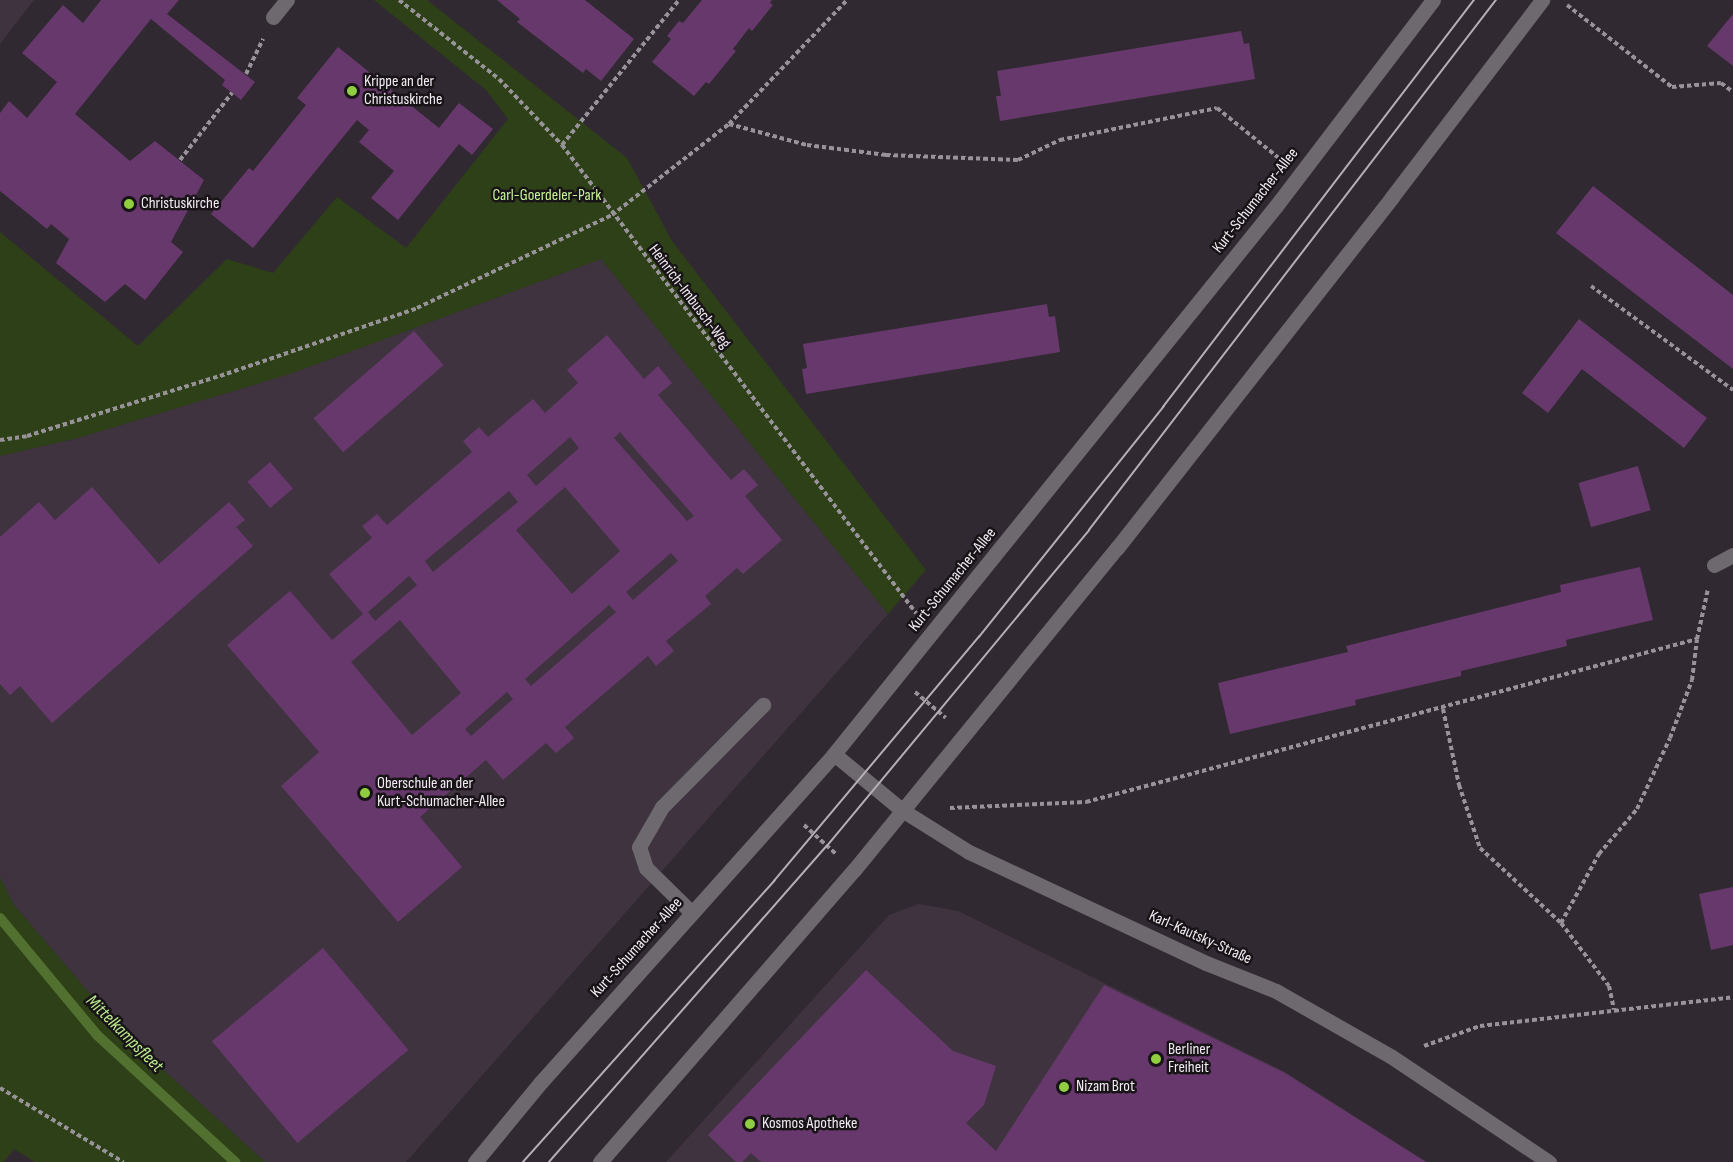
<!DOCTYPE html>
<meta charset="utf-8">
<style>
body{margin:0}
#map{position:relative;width:1733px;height:1162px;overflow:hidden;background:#312932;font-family:"Sofia Sans Condensed",sans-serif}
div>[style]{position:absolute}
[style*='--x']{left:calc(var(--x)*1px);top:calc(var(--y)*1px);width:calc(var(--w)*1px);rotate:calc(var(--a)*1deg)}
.built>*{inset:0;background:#3f3340}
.green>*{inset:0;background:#2d4017}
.stream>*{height:10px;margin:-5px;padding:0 5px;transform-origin:5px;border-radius:5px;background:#52702f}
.building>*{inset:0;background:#67386b;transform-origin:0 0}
.path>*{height:4px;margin-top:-2px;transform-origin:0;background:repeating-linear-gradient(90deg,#989299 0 4.5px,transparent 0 7.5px)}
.service>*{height:15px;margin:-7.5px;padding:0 7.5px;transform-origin:7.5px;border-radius:7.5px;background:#6e696e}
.minor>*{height:15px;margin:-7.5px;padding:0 7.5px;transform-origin:7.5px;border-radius:7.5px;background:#6e696e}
.tertiary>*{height:15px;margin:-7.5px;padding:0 7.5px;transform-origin:7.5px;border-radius:7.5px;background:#6e696e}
.tram>*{height:1.5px;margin:-0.75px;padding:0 0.75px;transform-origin:0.75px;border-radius:0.75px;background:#b6afb6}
.dots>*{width:16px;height:16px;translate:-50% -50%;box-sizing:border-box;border:3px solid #171317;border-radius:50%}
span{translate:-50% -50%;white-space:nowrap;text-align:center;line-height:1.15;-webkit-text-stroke:5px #171317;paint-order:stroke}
.poi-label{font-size:16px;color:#f2ecf2}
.left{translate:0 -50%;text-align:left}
.park-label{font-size:16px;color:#c7f698}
.street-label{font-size:16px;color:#f2ecf2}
.water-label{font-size:18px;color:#bcea8d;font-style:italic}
</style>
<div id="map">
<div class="built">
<i style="clip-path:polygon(0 0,34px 0,0 44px)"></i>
<i style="clip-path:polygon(601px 259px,888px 614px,406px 1162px,265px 1162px,128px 1038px,14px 905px,0 877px,0 456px,78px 438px,290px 374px)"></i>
<i style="clip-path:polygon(919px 904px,958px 911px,1285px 1072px,1427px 1162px,666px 1162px,889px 915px)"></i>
</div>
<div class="green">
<i style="clip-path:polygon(374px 0,427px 0,627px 158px,672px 241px,926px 570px,888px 614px,601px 259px,290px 374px,78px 438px,0 456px,0 232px,138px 346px,227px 259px,273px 273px,337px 197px,406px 248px,508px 119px,486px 90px)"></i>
<i style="clip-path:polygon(0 877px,14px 905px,128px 1038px,265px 1162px,35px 1162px,14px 1149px,4px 1162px,0 1162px)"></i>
</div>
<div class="stream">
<i style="--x:0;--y:918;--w:152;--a:50.3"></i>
<i style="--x:97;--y:1035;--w:188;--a:42.6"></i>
</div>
<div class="building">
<i style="clip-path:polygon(101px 0,179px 0,167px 14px,255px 82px,241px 100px,222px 85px,225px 80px,151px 19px,75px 114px,130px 161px,155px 141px,204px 180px,171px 242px,183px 252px,145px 300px,125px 284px,105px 302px,56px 263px,69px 239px,51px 224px,47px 229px,0 191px,0 113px,9px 101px,27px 118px,57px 82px,22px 53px,63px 5px,83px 23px)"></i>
<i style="clip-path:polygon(497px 0,585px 0,634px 39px,601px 81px,586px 69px,583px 73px,517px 22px,520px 19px)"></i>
<i style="clip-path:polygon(702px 0,772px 0,770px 3px,773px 5px,752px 31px,749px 28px,733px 49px,736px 51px,709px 84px,706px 82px,694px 96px,652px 62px,671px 39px,667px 36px,679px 21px,683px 23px)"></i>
<i style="clip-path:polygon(1733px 14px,1733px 66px,1707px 46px)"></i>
<i style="clip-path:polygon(1241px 31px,1244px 44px,1249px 43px,1255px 79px,1000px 121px,996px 96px,1001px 96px,997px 71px)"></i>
<i style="clip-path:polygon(338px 47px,439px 128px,459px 103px,493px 129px,472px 155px,459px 144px,398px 220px,371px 198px,394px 171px,359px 142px,369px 130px,357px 120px,253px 248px,211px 214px,249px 168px,253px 171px,306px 105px,297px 98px)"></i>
<i style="clip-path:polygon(1593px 186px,1733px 295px,1733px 369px,1556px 233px)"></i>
<i style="clip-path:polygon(1047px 304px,1049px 317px,1055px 316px,1060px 352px,806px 394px,802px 369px,807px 368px,803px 344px)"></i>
<i style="clip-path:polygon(1579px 319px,1707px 418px,1684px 448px,1582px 369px,1548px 413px,1522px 393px)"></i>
<i style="left:414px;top:331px;width:45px;height:133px;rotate:49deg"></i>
<i style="clip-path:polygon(evenodd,607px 335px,644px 379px,658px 366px,672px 383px,658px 395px,731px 480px,744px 469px,758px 485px,745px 496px,782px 540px,743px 574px,737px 568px,705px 596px,711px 604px,666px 641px,674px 651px,656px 666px,648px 656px,565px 727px,574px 738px,556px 753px,546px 743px,503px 780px,486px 760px,420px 817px,462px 867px,398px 922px,281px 786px,319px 752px,227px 645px,290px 591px,332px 640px,363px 614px,329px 574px,372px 538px,362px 526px,377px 514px,387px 525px,472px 452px,463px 441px,479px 427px,488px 437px,533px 399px,545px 413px,578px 383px,567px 370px,607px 335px,620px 432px,694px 516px,687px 521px,614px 438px,620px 432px,607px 335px,570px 437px,579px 448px,536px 486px,527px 475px,570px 437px,607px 335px,565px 487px,620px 551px,572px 594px,516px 530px,565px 487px,607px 335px,509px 491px,518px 502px,433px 572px,425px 561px,509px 491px,607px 335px,671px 553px,678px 561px,633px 600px,626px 592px,671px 553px,607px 335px,409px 576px,417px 585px,375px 621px,368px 612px,409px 576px,607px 335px,609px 605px,616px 612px,531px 686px,525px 679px,609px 605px,607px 335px,400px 620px,461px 693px,412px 735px,351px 662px,400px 620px,607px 335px,507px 692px,513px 699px,471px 736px,465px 729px,507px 692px)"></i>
<i style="left:270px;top:462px;width:35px;height:30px;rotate:49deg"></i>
<i style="left:1638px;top:466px;width:46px;height:62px;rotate:74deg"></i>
<i style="clip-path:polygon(92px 487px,159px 564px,229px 502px,245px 520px,236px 527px,253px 546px,52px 723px,20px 686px,10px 695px,0 684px,0 537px,39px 502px,55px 520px)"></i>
<i style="clip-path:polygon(1640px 567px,1653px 620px,1566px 640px,1567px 646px,1461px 671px,1461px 676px,1355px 700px,1356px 705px,1230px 734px,1218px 683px,1348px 652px,1346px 646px,1561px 592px,1560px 585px)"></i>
<i style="clip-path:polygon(1733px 887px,1733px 945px,1711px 950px,1699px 894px)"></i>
<i style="left:323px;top:948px;width:133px;height:145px;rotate:50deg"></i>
<i style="clip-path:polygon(866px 970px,953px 1051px,996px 1066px,984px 1105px,966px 1123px,996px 1151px,1104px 985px,1285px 1073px,1426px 1162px,761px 1162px,751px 1153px,742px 1162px,736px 1162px,708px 1135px)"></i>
</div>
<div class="path">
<i style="--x:399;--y:0;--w:127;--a:38.3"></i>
<i style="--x:499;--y:79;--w:91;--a:46.3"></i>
<i style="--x:562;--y:145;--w:587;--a:52.9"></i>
<i style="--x:1567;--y:5;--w:133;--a:38"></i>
<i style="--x:1672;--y:87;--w:49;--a:-4.7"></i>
<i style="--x:1721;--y:83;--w:15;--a:37"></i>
<i style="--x:246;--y:74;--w:39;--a:-64"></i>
<i style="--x:729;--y:124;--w:81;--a:15.1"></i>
<i style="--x:807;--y:145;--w:80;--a:7.2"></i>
<i style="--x:886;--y:155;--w:132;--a:2.2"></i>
<i style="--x:1018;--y:160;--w:47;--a:-25.5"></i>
<i style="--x:1060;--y:140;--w:160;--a:-11.5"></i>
<i style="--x:1217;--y:108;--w:81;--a:39"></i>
<i style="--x:562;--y:145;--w:186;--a:-51.1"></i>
<i style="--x:180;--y:160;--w:85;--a:-52.2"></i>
<i style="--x:1591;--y:286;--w:176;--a:36.2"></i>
<i style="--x:0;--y:440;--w:27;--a:-8"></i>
<i style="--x:27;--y:436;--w:202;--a:-17.3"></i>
<i style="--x:220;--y:376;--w:208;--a:-19"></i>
<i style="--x:417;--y:308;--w:216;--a:-25.5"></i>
<i style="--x:612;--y:215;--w:148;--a:-37.9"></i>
<i style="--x:729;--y:124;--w:171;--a:-46.4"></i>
<i style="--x:915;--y:692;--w:40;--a:40"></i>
<i style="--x:1443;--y:709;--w:78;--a:78.1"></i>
<i style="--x:1459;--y:785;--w:66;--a:71.6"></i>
<i style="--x:1480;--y:848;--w:110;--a:42.8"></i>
<i style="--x:1561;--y:923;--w:79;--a:52.7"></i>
<i style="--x:1609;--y:986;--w:24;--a:78"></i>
<i style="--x:950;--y:808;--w:136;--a:-2.5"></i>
<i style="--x:1086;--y:802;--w:632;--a:-14.94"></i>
<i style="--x:1697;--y:639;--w:51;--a:-77.6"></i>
<i style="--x:804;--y:825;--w:43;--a:42.2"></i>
<i style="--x:1561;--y:923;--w:79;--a:-61.2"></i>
<i style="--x:1599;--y:854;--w:59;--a:-49.8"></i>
<i style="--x:1637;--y:809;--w:78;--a:-65.1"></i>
<i style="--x:1670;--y:738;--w:62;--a:-69.2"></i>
<i style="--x:1692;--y:680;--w:41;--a:-83"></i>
<i style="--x:1424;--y:1046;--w:59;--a:-19.7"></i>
<i style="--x:1480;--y:1026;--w:255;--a:-6.5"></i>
<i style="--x:0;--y:1088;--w:144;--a:31"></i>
</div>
<div class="service">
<i style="--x:692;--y:913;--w:64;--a:-135.6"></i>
<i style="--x:646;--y:868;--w:22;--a:-108"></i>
<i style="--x:639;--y:847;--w:46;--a:-60.1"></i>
<i style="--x:662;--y:807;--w:144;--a:-45.3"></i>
</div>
<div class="minor">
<i style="--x:273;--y:17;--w:22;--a:-51"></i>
<i style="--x:1714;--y:565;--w:21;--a:-28"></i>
</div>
<div class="tertiary">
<i style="--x:834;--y:754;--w:88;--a:39.5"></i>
<i style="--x:902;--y:810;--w:79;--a:32.1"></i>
<i style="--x:969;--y:852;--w:262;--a:25.1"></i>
<i style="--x:1206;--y:963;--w:75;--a:21.8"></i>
<i style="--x:1276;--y:991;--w:133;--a:29.6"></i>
<i style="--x:1392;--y:1057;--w:189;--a:33.8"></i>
<i style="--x:475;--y:1162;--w:104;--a:-50.5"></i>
<i style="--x:541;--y:1082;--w:440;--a:-48.2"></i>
<i style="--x:834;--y:754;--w:704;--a:-51.11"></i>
<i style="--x:1276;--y:206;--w:259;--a:-52.7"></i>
<i style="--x:600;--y:1162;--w:387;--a:-49"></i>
<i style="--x:854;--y:870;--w:416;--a:-50.8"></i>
<i style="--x:1117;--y:548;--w:446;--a:-51.9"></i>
<i style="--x:1392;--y:197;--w:248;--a:-52.7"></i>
</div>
<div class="tram">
<i style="--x:523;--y:1162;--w:377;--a:-48.2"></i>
<i style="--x:774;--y:881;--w:319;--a:-50"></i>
<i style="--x:979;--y:637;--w:295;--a:-51.3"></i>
<i style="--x:1163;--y:407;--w:512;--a:-52.62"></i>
<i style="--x:549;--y:1162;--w:421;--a:-48.7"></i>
<i style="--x:827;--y:846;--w:410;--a:-50.3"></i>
<i style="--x:1089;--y:530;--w:668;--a:-52.48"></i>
</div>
<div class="dots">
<i style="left:352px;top:91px;background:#90cd41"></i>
<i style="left:129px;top:204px;background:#90cd41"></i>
<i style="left:365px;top:793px;background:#90cd41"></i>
<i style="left:1156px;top:1059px;background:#90cd41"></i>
<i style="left:1064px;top:1087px;background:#90cd41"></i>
<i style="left:750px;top:1124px;background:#90cd41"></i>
</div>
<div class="poi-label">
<span class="left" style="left:364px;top:91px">Krippe an der<br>Christuskirche</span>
<span class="left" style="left:141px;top:204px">Christuskirche</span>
<span class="left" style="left:377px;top:793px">Oberschule an der<br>Kurt-Schumacher-Allee</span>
<span class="left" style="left:1168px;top:1059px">Berliner<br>Freiheit</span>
<span class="left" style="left:1076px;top:1087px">Nizam Brot</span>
<span class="left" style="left:762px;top:1124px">Kosmos Apotheke</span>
</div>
<div class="park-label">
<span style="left:547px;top:196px">Carl-Goerdeler-Park</span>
</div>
<div class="street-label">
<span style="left:1256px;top:201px;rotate:-52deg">Kurt-Schumacher-Allee</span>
<span style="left:689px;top:297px;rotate:53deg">Heinrich-Imbusch-Weg</span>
<span style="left:953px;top:580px;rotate:-51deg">Kurt-Schumacher-Allee</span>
<span style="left:1200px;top:938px;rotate:24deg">Karl-Kautsky-Straße</span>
<span style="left:637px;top:948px;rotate:-48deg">Kurt-Schumacher-Allee</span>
</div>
<div class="water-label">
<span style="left:124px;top:1034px;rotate:45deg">Mittelkampsfleet</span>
</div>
</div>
